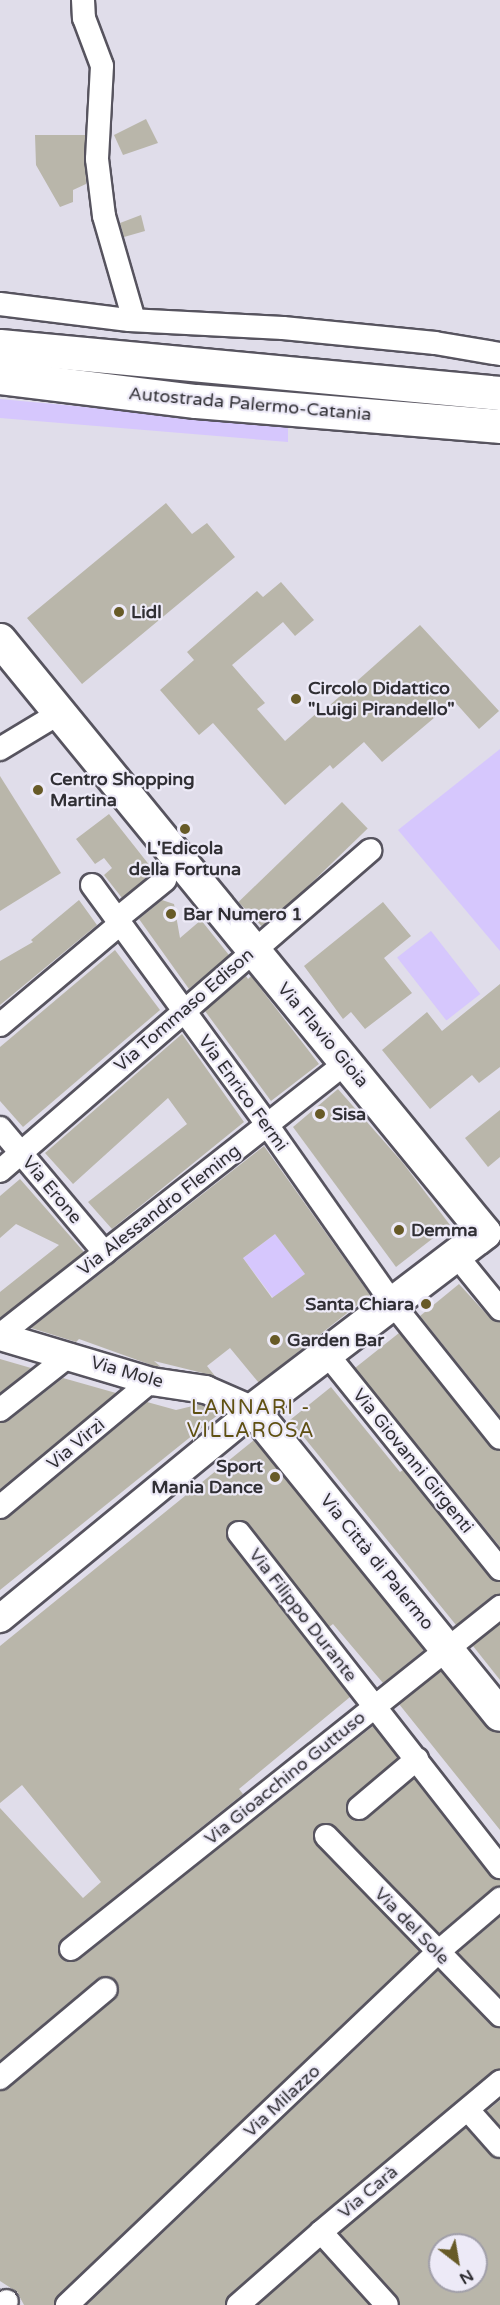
<!DOCTYPE html>
<meta charset="utf-8">
<style>
body{margin:0}
#map{position:relative;width:500px;height:2305px;overflow:hidden;background:#e0ddea;font-family:"Varela Round",sans-serif}
div>[style]{position:absolute}
[style*='--x']{left:calc(var(--x)*1px);top:calc(var(--y)*1px);width:calc(var(--w)*1px);rotate:calc(var(--a)*1deg)}
.green>*{inset:0;background:#d6c7fd;transform-origin:0 0}
.building>*{inset:0;background:#b9b6aa;transform-origin:0 0}
.roads{filter:drop-shadow(2px 0 #57545f) drop-shadow(-2px 0 #57545f) drop-shadow(0 2px #57545f) drop-shadow(0 -2px #57545f)}
.minor>*{height:22px;margin:-11px;padding:0 11px;transform-origin:11px;border-radius:11px;background:#fff}
.tertiary>*{height:27px;margin:-13.5px;padding:0 13.5px;transform-origin:13.5px;border-radius:13.5px;background:#fff}
.secondary>*{height:32px;margin:-16px;padding:0 16px;transform-origin:16px;border-radius:16px;background:#fff}
.motorway>*{height:33px;margin:-16.5px;padding:0 16.5px;transform-origin:16.5px;border-radius:16.5px;background:#fff}
.dots>*{width:16px;height:16px;translate:-50% -50%;box-sizing:border-box;border:3px solid #edeaf7;border-radius:50%}
span{translate:-50% -50%;white-space:nowrap;text-align:center;line-height:1.15;-webkit-text-stroke:4.5px #edeaf7;paint-order:stroke}
.street-label{font-size:18px;color:#302f34}
.poi-label{font-size:18px;color:#302f34;font-weight:700}
.left{translate:0 -50%;text-align:left}
.right{translate:-100% -50%;text-align:right}
.neighbourhood-label{font-size:20px;color:#5f5012;letter-spacing:1.5px}
.north{position:absolute;left:428px;top:2233px;width:60px;height:60px;box-sizing:border-box;background:#edeaf7;border:2px solid #a19fa9;border-radius:50%;rotate:149deg;font-size:16px;font-weight:700;line-height:24px;text-align:center;color:#302f34}
.north::after{content:'';display:block;margin:auto;width:21px;height:27px;background:#675a27;clip-path:polygon(50% 0,100% 100%,50% 72%,0 100%)}
</style>
<div id="map">
<div class="green">
<i style="clip-path:polygon(0 399px,288px 426px,288px 442px,0 418px)"></i>
<i style="clip-path:polygon(500px 749px,500px 951px,398px 830px)"></i>
<i style="left:431px;top:931px;width:80px;height:43px;rotate:52deg"></i>
<i style="left:275px;top:1234px;width:50px;height:40px;rotate:53deg"></i>
</div>
<div class="building">
<i style="clip-path:polygon(146px 119px,158px 143px,123px 155px,114px 135px)"></i>
<i style="clip-path:polygon(35px 135px,85px 135px,86px 184px,73px 190px,73px 202px,60px 207px,36px 165px)"></i>
<i style="clip-path:polygon(141px 215px,145px 231px,124px 237px,120px 223px)"></i>
<i style="clip-path:polygon(166px 503px,192px 534px,207px 523px,235px 557px,82px 684px,27px 618px)"></i>
<i style="clip-path:polygon(281px 582px,314px 620px,295px 636px,283px 622px,232px 665px,265px 703px,257px 709px,285px 741px,319px 711px,321px 713px,420px 625px,499px 711px,479px 729px,454px 701px,382px 762px,364px 742px,333px 769px,330px 765px,285px 805px,213px 723px,199px 735px,160px 690px,194px 660px,187px 652px,257px 591px,263px 597px)"></i>
<i style="clip-path:polygon(0 776px,61px 873px,0 911px)"></i>
<i style="left:342px;top:802px;width:37px;height:144px;rotate:46deg"></i>
<i style="clip-path:polygon(109px 814px,154px 871px,122px 898px,104px 875px,112px 868px,104px 858px,95px 864px,76px 839px)"></i>
<i style="clip-path:polygon(79px 900px,97px 925px,0 1005px,0 961px,33px 942px,31px 940px)"></i>
<i style="clip-path:polygon(162px 900px,174px 904px,180px 938px,201px 920px,229px 955px,189px 989px,139px 919px)"></i>
<i style="clip-path:polygon(383px 902px,411px 936px,384px 958px,412px 993px,365px 1029px,351px 1012px,343px 1019px,304px 966px)"></i>
<i style="clip-path:polygon(115px 950px,160px 1010px,23px 1127px,0 1101px,0 1047px)"></i>
<i style="clip-path:polygon(246px 976px,248px 979px,251px 976px,319px 1064px,271px 1101px,205px 1011px)"></i>
<i style="clip-path:polygon(500px 984px,500px 1067px,479px 1083px,472px 1075px,430px 1109px,382px 1050px,427px 1012px,442px 1031px)"></i>
<i style="clip-path:polygon(182px 1034px,244px 1122px,112px 1229px,88px 1202px,187px 1124px,168px 1098px,73px 1184px,45px 1153px)"></i>
<i style="clip-path:polygon(338px 1089px,403px 1163px,450px 1225px,396px 1267px,293px 1127px)"></i>
<i style="clip-path:polygon(500px 1110px,500px 1157px,488px 1167px,465px 1138px)"></i>
<i style="clip-path:polygon(evenodd,264px 1146px,370px 1295px,270px 1374px,259px 1383px,230px 1348px,207px 1366px,215px 1376px,154px 1361px,161px 1367px,154px 1366px,79px 1339px,76px 1342px,31px 1328px,264px 1146px,275px 1234px,305px 1274px,272px 1298px,243px 1258px,275px 1234px)"></i>
<i style="clip-path:polygon(20px 1179px,84px 1252px,0 1318px,0 1292px,59px 1245px,16px 1224px,0 1238px,0 1196px)"></i>
<i style="clip-path:polygon(459px 1284px,490px 1318px,500px 1322px,500px 1416px,420px 1316px)"></i>
<i style="clip-path:polygon(399px 1333px,489px 1446px,500px 1451px,500px 1547px,355px 1368px)"></i>
<i style="clip-path:polygon(0 1359px,31px 1368px,0 1393px)"></i>
<i style="clip-path:polygon(63px 1378px,116px 1393px,0 1489px,0 1423px,8px 1421px)"></i>
<i style="clip-path:polygon(331px 1387px,400px 1472px,403px 1470px,489px 1577px,500px 1582px,500px 1594px,492px 1596px,456px 1625px,290px 1420px)"></i>
<i style="clip-path:polygon(147px 1402px,176px 1410px,201px 1404px,219px 1414px,0 1590px,0 1520px,9px 1517px)"></i>
<i style="clip-path:polygon(254px 1440px,424px 1650px,383px 1683px,333px 1624px,329px 1627px,250px 1525px,238px 1520px,230px 1523px,226px 1534px,228px 1541px,350px 1697px,239px 1789px,243px 1794px,63px 1938px,58px 1945px,60px 1957px,67px 1962px,79px 1960px,373px 1726px,398px 1758px,350px 1798px,346px 1804px,348px 1816px,355px 1821px,367px 1819px,414px 1779px,489px 1875px,500px 1880px,500px 1886px,491px 1889px,439px 1933px,336px 1827px,329px 1823px,317px 1826px,313px 1833px,316px 1845px,419px 1951px,58px 2295px,54px 2305px,24px 2305px,17px 2292px,0 2281px,0 2091px,9px 2088px,115px 1999px,119px 1987px,111px 1977px,98px 1978px,0 2060px,0 1808px,83px 1898px,101px 1882px,22px 1785px,0 1803px,0 1646px)"></i>
<i style="clip-path:polygon(500px 1624px,500px 1680px,473px 1646px)"></i>
<i style="clip-path:polygon(441px 1671px,486px 1726px,500px 1733px,500px 1830px,399px 1704px)"></i>
<i style="clip-path:polygon(500px 1917px,500px 1996px,458px 1953px)"></i>
<i style="clip-path:polygon(438px 1971px,490px 2024px,500px 2028px,500px 2069px,491px 2072px,312px 2222px,229px 2295px,225px 2305px,87px 2305px)"></i>
<i style="clip-path:polygon(500px 2100px,500px 2126px,487px 2111px)"></i>
<i style="clip-path:polygon(evenodd,466px 2128px,490px 2155px,500px 2159px,500px 2305px,400px 2305px,397px 2296px,340px 2233px,466px 2128px,440px 2245px,476px 2245px,476px 2281px,440px 2281px,440px 2245px)"></i>
<i style="clip-path:polygon(320px 2251px,369px 2305px,258px 2305px)"></i>
</div>
<div class="roads">
<div class="minor">
<i style="--x:83;--y:0;--w:18;--a:87"></i>
<i style="--x:84;--y:18;--w:51;--a:69.4"></i>
<i style="--x:102;--y:66;--w:93;--a:93.1"></i>
<i style="--x:97;--y:159;--w:57;--a:83"></i>
<i style="--x:104;--y:216;--w:108;--a:73.9"></i>
<i style="--x:0;--y:304;--w:130;--a:7.1"></i>
<i style="--x:129;--y:320;--w:154;--a:3"></i>
<i style="--x:283;--y:328;--w:153;--a:5.6"></i>
<i style="--x:435;--y:343;--w:66;--a:9.6"></i>
<i style="--x:0;--y:749;--w:68;--a:-31.1"></i>
<i style="--x:92;--y:885;--w:290;--a:53.8"></i>
<i style="--x:263;--y:1119;--w:226;--a:54.9"></i>
<i style="--x:393;--y:1304;--w:171;--a:51.4"></i>
<i style="--x:117;--y:919;--w:62;--a:-39.1"></i>
<i style="--x:0;--y:1025;--w:157;--a:-40.1"></i>
<i style="--x:0;--y:1128;--w:163;--a:50"></i>
<i style="--x:0;--y:1171;--w:490;--a:-40.9"></i>
<i style="--x:456;--y:1255;--w:70;--a:50.8"></i>
<i style="--x:0;--y:1335;--w:440;--a:-38.2"></i>
<i style="--x:327;--y:1354;--w:276;--a:51.2"></i>
<i style="--x:0;--y:1410;--w:89;--a:-38.2"></i>
<i style="--x:0;--y:1507;--w:197;--a:-39.8"></i>
<i style="--x:239;--y:1533;--w:424;--a:52"></i>
<i style="--x:359;--y:1808;--w:76;--a:-40.2"></i>
<i style="--x:326;--y:1836;--w:250;--a:45.8"></i>
<i style="--x:71;--y:1949;--w:549;--a:-38.56"></i>
<i style="--x:0;--y:2078;--w:138;--a:-40"></i>
<i style="--x:468;--y:2110;--w:48;--a:48.4"></i>
<i style="--x:321;--y:2232;--w:98;--a:47.9"></i>
<i style="--x:2;--y:2305;--w:6;--a:-39"></i>
<i style="--x:67;--y:2305;--w:512;--a:-43.58"></i>
<i style="--x:438;--y:1952;--w:82;--a:-40.5"></i>
<i style="--x:238;--y:2305;--w:111;--a:-41.3"></i>
<i style="--x:321;--y:2232;--w:234;--a:-40"></i>
</div>
<div class="tertiary">
<i style="--x:0;--y:1336;--w:158;--a:16.6"></i>
<i style="--x:151;--y:1381;--w:55;--a:8.4"></i>
<i style="--x:205;--y:1389;--w:52;--a:23.6"></i>
<i style="--x:253;--y:1410;--w:328;--a:140.6"></i>
</div>
<div class="secondary">
<i style="--x:0;--y:640;--w:766;--a:50.72"></i>
<i style="--x:485;--y:1233;--w:292;--a:142.7"></i>
<i style="--x:253;--y:1410;--w:392;--a:51"></i>
</div>
<div class="motorway">
<i style="--x:0;--y:346;--w:502;--a:5.37"></i>
<i style="--x:0;--y:377;--w:197;--a:7"></i>
<i style="--x:196;--y:401;--w:305;--a:4.7"></i>
</div>
</div>
<div class="dots">
<i style="left:119px;top:612px;background:#675a27"></i>
<i style="left:296px;top:699px;background:#675a27"></i>
<i style="left:38px;top:790px;background:#675a27"></i>
<i style="left:185px;top:829px;background:#675a27"></i>
<i style="left:171px;top:914px;background:#675a27"></i>
<i style="left:320px;top:1114px;background:#675a27"></i>
<i style="left:399px;top:1230px;background:#675a27"></i>
<i style="left:426px;top:1304px;background:#675a27"></i>
<i style="left:275px;top:1340px;background:#675a27"></i>
<i style="left:275px;top:1477px;background:#675a27"></i>
</div>
<div class="street-label">
<span style="left:250px;top:404px;rotate:5deg">Autostrada Palermo-Catania</span>
<span style="left:184px;top:1010px;rotate:-41deg">Via Tommaso Edison</span>
<span style="left:323px;top:1035px;rotate:50deg">Via Flavio Gioia</span>
<span style="left:243px;top:1093px;rotate:54deg">Via Enrico Fermi</span>
<span style="left:52px;top:1190px;rotate:50deg">Via Erone</span>
<span style="left:159px;top:1210px;rotate:-38deg">Via Alessandro Fleming</span>
<span style="left:127px;top:1372px;rotate:16deg">Via Mole</span>
<span style="left:76px;top:1444px;rotate:-40deg">Via Virzì</span>
<span style="left:413px;top:1461px;rotate:51deg">Via Giovanni Girgenti</span>
<span style="left:377px;top:1562px;rotate:51deg">Via Città di Palermo</span>
<span style="left:303px;top:1615px;rotate:52deg">Via Filippo Durante</span>
<span style="left:285px;top:1778px;rotate:-39deg">Via Gioacchino Guttuso</span>
<span style="left:412px;top:1926px;rotate:46deg">Via del Sole</span>
<span style="left:282px;top:2101px;rotate:-43deg">Via Milazzo</span>
<span style="left:368px;top:2192px;rotate:-40deg">Via Carà</span>
</div>
<div class="poi-label">
<span class="left" style="left:131px;top:612px">Lidl</span>
<span class="left" style="left:308px;top:699px">Circolo Didattico<br>"Luigi Pirandello"</span>
<span class="left" style="left:50px;top:790px">Centro Shopping<br>Martina</span>
<span style="left:185px;top:859px">L'Edicola<br>della Fortuna</span>
<span class="left" style="left:183px;top:914px">Bar Numero 1</span>
<span class="left" style="left:332px;top:1114px">Sisa</span>
<span class="left" style="left:411px;top:1230px">Demma</span>
<span class="right" style="left:414px;top:1304px">Santa Chiara</span>
<span class="left" style="left:287px;top:1340px">Garden Bar</span>
<span class="right" style="left:263px;top:1477px">Sport<br>Mania Dance</span>
</div>
<div class="neighbourhood-label">
<span style="left:251px;top:1420px">LANNARI -<br>VILLAROSA</span>
</div>
<div class="north">N</div>
</div>
